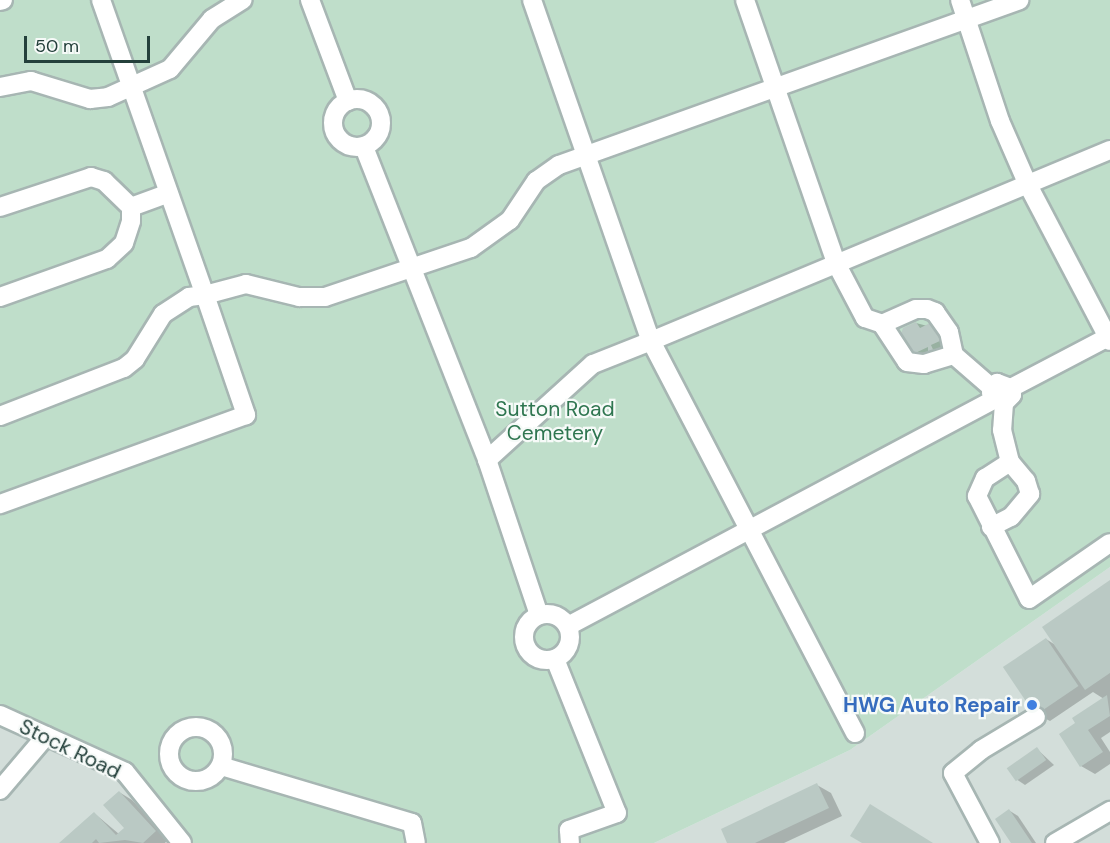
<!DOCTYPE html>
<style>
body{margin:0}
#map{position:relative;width:1110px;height:843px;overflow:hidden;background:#e5eeeb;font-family:"DM Sans",sans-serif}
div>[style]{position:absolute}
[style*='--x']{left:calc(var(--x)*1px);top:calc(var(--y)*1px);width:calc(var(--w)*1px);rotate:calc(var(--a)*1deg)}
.built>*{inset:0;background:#d3deda}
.green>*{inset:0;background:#bfdeca}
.shadow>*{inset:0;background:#0003}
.building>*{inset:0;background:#bac9c4;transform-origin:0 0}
.roads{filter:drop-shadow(2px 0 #a7b6b3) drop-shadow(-2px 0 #a7b6b3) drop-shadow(0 2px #a7b6b3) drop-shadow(0 -2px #a7b6b3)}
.minor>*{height:18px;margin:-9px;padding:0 9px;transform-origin:9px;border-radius:9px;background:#fff}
.minor>.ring{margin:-9px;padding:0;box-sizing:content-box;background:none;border:18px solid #fff;border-radius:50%}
.dots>*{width:16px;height:16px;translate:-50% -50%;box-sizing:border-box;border:3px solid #f6faf8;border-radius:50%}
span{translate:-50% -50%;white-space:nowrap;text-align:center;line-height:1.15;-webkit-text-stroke:4.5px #f6faf8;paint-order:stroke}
.park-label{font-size:21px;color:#2f7650}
.shop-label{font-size:21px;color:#366cbe;font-weight:700}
.right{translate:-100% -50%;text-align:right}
.street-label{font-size:21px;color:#24403b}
.scale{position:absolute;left:24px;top:36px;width:126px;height:27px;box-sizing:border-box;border:3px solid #24403b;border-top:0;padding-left:8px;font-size:18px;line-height:21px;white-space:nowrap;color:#24403b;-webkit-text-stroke:4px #f6faf8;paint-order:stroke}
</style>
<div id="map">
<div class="built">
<i style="clip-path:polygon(1110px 567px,1110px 843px,654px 843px,850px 750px)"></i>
<i style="clip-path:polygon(0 721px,125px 772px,172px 843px,0 843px)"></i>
</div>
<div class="green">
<i style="clip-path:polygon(0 0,1110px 0,1110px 567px,850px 750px,654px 843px,182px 843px,125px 772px,0 715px)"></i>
</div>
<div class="shadow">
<i style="clip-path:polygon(916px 323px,939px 329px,950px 345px,939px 350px,942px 358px,923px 358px,914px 353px)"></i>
<i style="clip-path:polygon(1110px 582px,1110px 732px,1101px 738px,1110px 752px,1110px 764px,1095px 774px,1081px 766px,1077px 723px,1104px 699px,1093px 692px,1050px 721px,1036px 714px,1046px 639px,1057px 646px)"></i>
<i style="clip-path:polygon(1037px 749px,1054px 765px,1025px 785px,1016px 779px)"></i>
<i style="clip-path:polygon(817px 785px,831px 793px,842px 816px,784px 843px,729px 843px)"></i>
<i style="clip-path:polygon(119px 792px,132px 800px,168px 839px,165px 843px,62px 843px,94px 813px,119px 834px,126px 828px)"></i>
<i style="clip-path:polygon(1010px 811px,1018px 816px,1036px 843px,1013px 843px)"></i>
</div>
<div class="building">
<i style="clip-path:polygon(916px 322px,920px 328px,930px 323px,942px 340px,931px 345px,935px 354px,928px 353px,928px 347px,913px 354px,901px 334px,903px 328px)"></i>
<i style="clip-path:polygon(1110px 580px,1110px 673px,1085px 690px,1042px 627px)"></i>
<i style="left:1046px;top:638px;width:58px;height:52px;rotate:56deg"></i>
<i style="clip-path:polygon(1107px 695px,1110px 716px,1088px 730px,1103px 752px,1080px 767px,1059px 734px,1075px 723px,1072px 718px)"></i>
<i style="left:1037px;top:747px;width:16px;height:37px;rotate:55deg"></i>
<i style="clip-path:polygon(817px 783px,829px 808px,755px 843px,727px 843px,721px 829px)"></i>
<i style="clip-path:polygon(119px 791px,156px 831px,143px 843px,125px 840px,99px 843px,96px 839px,92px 843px,59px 843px,94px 812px,116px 835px,124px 828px,103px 805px)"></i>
<i style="clip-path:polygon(870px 804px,933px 843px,862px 843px,850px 836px)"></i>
<i style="clip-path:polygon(1009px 809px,1032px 843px,1011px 843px,995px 819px)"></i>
</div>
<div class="roads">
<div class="minor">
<i style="--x:101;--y:0;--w:313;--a:70.6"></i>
<i style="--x:205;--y:295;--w:42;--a:-15"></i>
<i style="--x:246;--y:284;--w:55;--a:13.8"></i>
<i style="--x:299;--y:297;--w:26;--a:0"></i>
<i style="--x:325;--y:297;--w:154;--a:-18.6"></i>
<i style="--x:471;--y:248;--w:48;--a:-35.7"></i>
<i style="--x:510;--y:220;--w:47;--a:-56.3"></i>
<i style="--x:536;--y:181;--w:28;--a:-35"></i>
<i style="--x:559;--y:165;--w:489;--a:-19.7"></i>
<i style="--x:310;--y:0;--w:108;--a:69.4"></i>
<i style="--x:532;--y:0;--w:361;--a:70.8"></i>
<i style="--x:651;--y:341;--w:497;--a:-22.6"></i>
<i style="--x:745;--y:0;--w:281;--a:70.9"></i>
<i style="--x:837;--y:265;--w:60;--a:62.2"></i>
<i style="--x:865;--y:318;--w:18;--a:19"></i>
<i style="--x:882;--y:324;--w:45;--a:56.7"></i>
<i style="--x:907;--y:362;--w:17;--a:7"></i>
<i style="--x:924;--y:364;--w:31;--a:-17"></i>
<i style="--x:954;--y:355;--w:50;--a:41"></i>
<i style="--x:960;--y:0;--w:127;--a:71.7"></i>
<i style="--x:1000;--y:121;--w:70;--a:66.4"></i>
<i style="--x:1028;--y:185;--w:176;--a:62.3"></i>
<i style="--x:0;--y:1;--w:3;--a:-18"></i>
<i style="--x:0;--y:87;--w:32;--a:-11"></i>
<i style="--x:31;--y:81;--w:62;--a:17"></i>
<i style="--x:90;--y:99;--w:18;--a:-6"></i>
<i style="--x:108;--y:97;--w:68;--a:-24.3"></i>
<i style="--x:170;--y:69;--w:65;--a:-50"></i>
<i style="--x:212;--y:19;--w:36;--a:-32"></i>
<i class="ring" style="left:333px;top:99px;width:30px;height:30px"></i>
<i style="--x:364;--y:147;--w:336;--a:68.5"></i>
<i style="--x:0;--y:207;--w:96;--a:-18.2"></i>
<i style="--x:91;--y:177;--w:14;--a:17"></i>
<i style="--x:104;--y:181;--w:37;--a:44"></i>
<i style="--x:0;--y:297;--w:114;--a:-19.6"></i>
<i style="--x:107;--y:259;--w:23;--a:-43"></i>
<i style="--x:124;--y:243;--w:23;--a:-72"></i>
<i style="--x:131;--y:221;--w:14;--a:-90"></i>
<i style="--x:131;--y:207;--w:40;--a:-20.2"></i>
<i style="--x:882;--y:324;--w:37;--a:-24"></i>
<i style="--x:916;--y:309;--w:11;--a:0"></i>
<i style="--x:927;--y:309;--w:9;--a:21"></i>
<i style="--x:935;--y:312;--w:24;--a:55"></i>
<i style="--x:949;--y:332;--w:24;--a:78"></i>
<i style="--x:1011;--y:388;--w:112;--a:-27.7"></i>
<i style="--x:993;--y:399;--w:7;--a:-106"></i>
<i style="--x:991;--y:392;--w:11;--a:-56"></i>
<i style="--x:997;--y:383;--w:15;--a:20"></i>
<i style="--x:1011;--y:388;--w:7;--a:82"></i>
<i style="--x:1012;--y:395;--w:11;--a:135"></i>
<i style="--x:1004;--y:403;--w:27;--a:94"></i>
<i style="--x:1002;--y:430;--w:33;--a:76"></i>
<i style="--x:1010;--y:462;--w:30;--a:147"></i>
<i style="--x:985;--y:478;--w:20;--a:114"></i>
<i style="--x:977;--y:496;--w:115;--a:63.2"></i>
<i style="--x:1029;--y:599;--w:98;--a:-34.7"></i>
<i style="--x:0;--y:416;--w:133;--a:-21.2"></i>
<i style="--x:124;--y:368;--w:14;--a:-39"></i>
<i style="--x:135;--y:359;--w:53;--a:-58.1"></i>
<i style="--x:163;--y:314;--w:31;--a:-33"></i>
<i style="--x:189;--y:297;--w:16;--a:-7"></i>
<i style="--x:205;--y:295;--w:127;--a:71.1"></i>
<i style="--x:246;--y:415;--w:262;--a:160.1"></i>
<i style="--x:991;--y:527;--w:22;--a:-27"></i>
<i style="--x:1011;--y:517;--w:30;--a:-50"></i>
<i style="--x:1030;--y:494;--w:14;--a:-107"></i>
<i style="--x:1026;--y:481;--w:25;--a:-130"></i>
<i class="ring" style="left:524px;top:614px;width:28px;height:28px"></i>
<i style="--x:539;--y:615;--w:163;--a:-108.5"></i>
<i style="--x:487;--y:460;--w:143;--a:-42.2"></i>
<i style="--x:593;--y:364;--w:62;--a:-21.6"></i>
<i style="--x:651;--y:341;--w:442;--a:62.5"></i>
<i style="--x:568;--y:626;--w:481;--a:-28"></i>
<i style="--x:555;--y:659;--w:166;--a:68.1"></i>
<i style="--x:617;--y:813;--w:51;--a:160.5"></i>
<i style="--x:569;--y:830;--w:13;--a:86"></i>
<i style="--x:0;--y:715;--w:137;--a:24.5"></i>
<i style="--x:125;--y:772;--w:91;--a:51.2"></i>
<i class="ring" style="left:169px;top:727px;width:36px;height:36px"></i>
<i style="--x:221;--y:766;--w:199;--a:16.6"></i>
<i style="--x:412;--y:823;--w:20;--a:79"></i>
<i style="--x:0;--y:790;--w:71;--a:-49.6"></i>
<i style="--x:990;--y:843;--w:79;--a:-117.9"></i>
<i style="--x:953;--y:773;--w:36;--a:-39"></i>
<i style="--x:981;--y:750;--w:64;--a:-31"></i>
<i style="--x:1055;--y:843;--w:64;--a:-30.2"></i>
</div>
</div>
<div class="dots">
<i style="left:1032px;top:705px;background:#3f7fe0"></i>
</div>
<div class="park-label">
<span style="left:555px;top:421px">Sutton Road<br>Cemetery</span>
</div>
<div class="shop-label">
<span class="right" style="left:1020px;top:705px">HWG Auto Repair</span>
</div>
<div class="street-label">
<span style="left:70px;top:749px;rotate:26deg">Stock Road</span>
</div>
<div class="scale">50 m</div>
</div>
